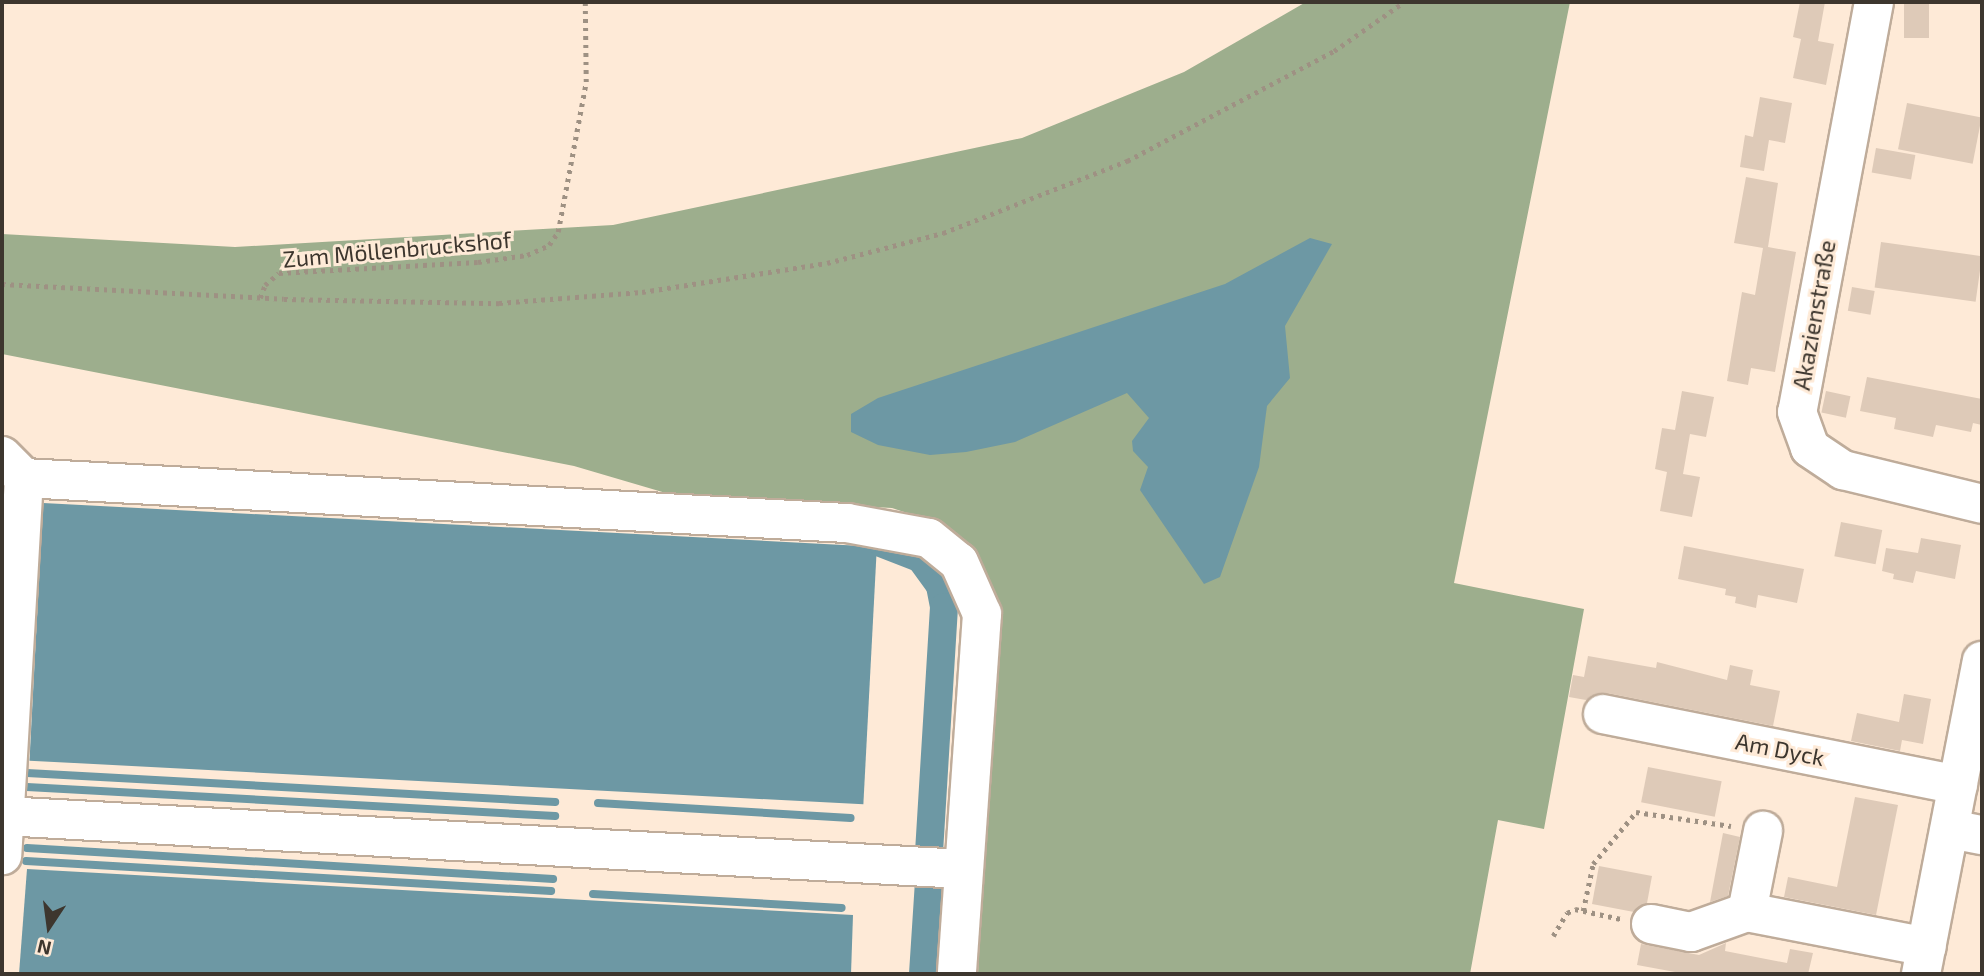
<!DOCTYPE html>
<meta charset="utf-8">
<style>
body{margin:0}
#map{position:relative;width:1984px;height:976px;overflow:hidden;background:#feead7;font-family:"Exo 2",sans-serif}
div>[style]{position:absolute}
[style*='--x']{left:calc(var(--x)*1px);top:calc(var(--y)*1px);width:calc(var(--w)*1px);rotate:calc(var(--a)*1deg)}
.forest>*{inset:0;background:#9dae8d}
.water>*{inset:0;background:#6d98a4;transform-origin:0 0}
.stream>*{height:8px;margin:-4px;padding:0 4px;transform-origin:4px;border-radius:4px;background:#6d98a4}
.canal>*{height:28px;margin:-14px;padding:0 14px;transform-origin:14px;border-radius:14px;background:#6d98a4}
.building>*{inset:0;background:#decab8;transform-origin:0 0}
.path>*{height:4.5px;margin-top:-2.25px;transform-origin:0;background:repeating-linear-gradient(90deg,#9e9183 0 3.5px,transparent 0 8.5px)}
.roads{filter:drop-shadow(2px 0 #bfac9a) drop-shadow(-2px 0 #bfac9a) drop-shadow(0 2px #bfac9a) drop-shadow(0 -2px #bfac9a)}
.minor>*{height:38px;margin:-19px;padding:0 19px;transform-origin:19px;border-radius:19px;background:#fff}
.major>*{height:38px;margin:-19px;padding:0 19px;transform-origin:19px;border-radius:19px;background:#fff}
span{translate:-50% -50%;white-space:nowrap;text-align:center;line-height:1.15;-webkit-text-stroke:6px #feead7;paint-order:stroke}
.street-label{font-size:23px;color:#3d362e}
.frame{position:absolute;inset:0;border:4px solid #3d362e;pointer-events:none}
.north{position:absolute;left:14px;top:892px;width:70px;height:70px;-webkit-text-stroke:5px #feead7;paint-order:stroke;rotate:193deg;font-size:19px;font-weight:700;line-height:28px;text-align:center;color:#3d362e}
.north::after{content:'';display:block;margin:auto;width:24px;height:32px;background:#3d362e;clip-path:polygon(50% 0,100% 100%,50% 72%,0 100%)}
</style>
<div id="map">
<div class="forest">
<i style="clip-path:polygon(1306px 2px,1570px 2px,1454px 583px,1584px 609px,1544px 829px,1498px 820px,1470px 974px,978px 974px,995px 623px,940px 524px,892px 508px,676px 496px,574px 466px,2px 354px,2px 234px,235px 247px,613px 225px,1022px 138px,1184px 72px)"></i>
</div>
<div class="water">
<i style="clip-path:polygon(1310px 238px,1332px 244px,1285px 326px,1290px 378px,1267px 406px,1259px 467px,1220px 577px,1204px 584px,1140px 490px,1148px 467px,1133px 451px,1132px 441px,1149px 418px,1127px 393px,1015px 442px,966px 452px,930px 455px,878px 445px,851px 432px,851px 414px,878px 398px,1225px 284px)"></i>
<i style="left:43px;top:503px;width:835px;height:258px;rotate:3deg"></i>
<i style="clip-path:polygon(27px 869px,853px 915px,851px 974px,19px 974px)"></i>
</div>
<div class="stream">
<i style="--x:27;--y:773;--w:529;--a:3.14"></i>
<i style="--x:27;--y:787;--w:529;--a:3.14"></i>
<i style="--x:598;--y:803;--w:253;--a:3.4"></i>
<i style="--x:27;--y:848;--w:527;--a:3.37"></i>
<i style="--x:26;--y:861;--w:526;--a:3.27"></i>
<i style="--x:593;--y:894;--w:249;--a:3.2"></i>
</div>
<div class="canal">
<i style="--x:883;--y:544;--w:40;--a:21"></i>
<i style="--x:920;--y:558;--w:34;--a:54"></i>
<i style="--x:940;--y:586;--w:21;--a:79"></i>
<i style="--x:944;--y:607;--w:246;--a:93.5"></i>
<i style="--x:923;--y:974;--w:93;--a:-86.3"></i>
</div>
<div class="building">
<i style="clip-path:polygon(1800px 2px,1825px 2px,1818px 41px,1834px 44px,1826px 85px,1793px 78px,1801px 39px,1793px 37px)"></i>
<i style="left:1904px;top:2px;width:25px;height:36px"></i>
<i style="clip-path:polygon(1760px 97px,1792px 103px,1785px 143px,1769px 140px,1764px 171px,1740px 167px,1745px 135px,1753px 137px)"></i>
<i style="left:1907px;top:103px;width:76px;height:47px;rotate:11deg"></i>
<i style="left:1876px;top:148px;width:40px;height:25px;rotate:10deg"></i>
<i style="clip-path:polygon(1746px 177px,1778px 183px,1768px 247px,1796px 252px,1775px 372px,1751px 368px,1748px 385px,1727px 381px,1742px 292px,1755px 295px,1763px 248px,1734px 243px)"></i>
<i style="left:1881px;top:242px;width:102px;height:46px;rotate:8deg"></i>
<i style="left:1852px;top:287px;width:23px;height:24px;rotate:10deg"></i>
<i style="clip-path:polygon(1867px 377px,1982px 399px,1982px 425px,1973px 423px,1971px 432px,1936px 425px,1933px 437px,1894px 429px,1896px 418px,1860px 411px)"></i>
<i style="clip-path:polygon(1682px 391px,1714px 397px,1706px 437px,1690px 434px,1683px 474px,1700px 477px,1692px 517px,1660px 511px,1667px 472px,1655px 469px,1662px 428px,1675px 430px)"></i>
<i style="left:1826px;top:391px;width:25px;height:22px;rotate:12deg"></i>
<i style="left:1841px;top:522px;width:42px;height:35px;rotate:11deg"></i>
<i style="clip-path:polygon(1921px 538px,1961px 545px,1955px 579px,1916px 571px,1913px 583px,1893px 579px,1894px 574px,1882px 571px,1886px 548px,1918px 553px)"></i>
<i style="clip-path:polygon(1684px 546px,1804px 569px,1797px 603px,1758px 595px,1756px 608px,1735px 603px,1736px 597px,1725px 595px,1726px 589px,1678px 579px)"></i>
<i style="clip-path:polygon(1588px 656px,1656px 668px,1657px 662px,1727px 680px,1730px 665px,1753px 670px,1750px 685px,1780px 691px,1773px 726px,1607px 693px,1586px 700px,1569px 697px,1573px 675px,1584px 677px)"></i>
<i style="clip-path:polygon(1904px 694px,1931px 699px,1923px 744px,1902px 740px,1900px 751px,1851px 741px,1857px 713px,1899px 722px)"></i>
<i style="left:1648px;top:767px;width:75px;height:36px;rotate:11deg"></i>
<i style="clip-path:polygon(1855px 797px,1898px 805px,1876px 915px,1784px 897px,1788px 877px,1837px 887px)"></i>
<i style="clip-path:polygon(1723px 833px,1740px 837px,1728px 896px,1710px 902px)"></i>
<i style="clip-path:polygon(1599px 866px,1652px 876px,1647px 903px,1634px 912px,1592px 904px)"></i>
<i style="clip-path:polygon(1726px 943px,1725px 951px,1787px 963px,1790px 949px,1813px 953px,1808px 974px,1686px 974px,1637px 965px,1641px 944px,1699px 955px)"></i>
</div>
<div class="path">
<i style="--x:2;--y:284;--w:282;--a:3"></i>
<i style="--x:284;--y:299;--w:215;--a:1.1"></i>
<i style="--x:499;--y:303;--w:143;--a:-4.4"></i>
<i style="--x:642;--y:292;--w:187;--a:-8.9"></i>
<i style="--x:827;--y:263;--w:120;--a:-14.5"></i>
<i style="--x:943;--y:233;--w:198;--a:-21.4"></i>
<i style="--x:1127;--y:161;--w:234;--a:-28"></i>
<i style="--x:1334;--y:51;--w:85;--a:-35"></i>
<i style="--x:260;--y:298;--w:14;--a:-69"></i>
<i style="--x:265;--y:285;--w:18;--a:-41"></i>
<i style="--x:279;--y:273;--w:199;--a:-3.2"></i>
<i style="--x:478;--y:262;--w:49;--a:-8.1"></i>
<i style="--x:527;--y:255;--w:24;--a:-24"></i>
<i style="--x:549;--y:245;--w:16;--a:-55"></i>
<i style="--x:558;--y:232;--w:153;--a:-79.4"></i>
<i style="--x:586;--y:82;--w:80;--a:-90.7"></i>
<i style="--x:1583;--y:911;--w:48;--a:-78"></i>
<i style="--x:1593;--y:864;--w:67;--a:-50.4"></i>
<i style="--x:1636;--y:812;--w:96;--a:8.4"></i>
<i style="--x:1553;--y:936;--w:27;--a:-59"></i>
<i style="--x:1567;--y:913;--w:9;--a:-27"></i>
<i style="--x:1575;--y:909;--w:47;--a:12.3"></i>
</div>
<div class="roads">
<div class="minor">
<i style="--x:1874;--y:2;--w:417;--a:100.6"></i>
<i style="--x:1797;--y:412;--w:38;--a:70"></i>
<i style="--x:1810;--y:448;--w:40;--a:34"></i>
<i style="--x:1843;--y:470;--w:143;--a:13.7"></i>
<i style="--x:2;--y:456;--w:31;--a:45"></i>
<i style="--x:24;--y:478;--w:378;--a:93.3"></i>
<i style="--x:24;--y:478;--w:824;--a:3.13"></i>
<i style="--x:847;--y:523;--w:83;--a:10.4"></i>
<i style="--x:929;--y:538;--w:38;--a:39"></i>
<i style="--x:959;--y:562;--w:57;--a:66.1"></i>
<i style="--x:982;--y:614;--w:361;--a:94"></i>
<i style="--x:1603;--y:714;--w:362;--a:11.3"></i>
<i style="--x:3;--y:816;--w:960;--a:3.16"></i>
<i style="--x:1950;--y:829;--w:33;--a:11"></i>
<i style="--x:1747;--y:912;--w:83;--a:-78.8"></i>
<i style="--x:1651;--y:924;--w:41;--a:11.3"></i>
<i style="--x:1691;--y:932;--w:59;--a:-19.7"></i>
<i style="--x:1747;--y:912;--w:183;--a:11"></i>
</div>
<div class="major">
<i style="--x:1921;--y:974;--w:319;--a:-79"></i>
</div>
</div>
<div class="street-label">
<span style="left:397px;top:249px;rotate:-5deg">Zum Möllenbruckshof</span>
<span style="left:1814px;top:315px;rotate:-80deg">Akazienstraße</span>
<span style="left:1780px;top:749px;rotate:11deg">Am Dyck</span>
</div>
<div class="frame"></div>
<div class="north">N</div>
</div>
